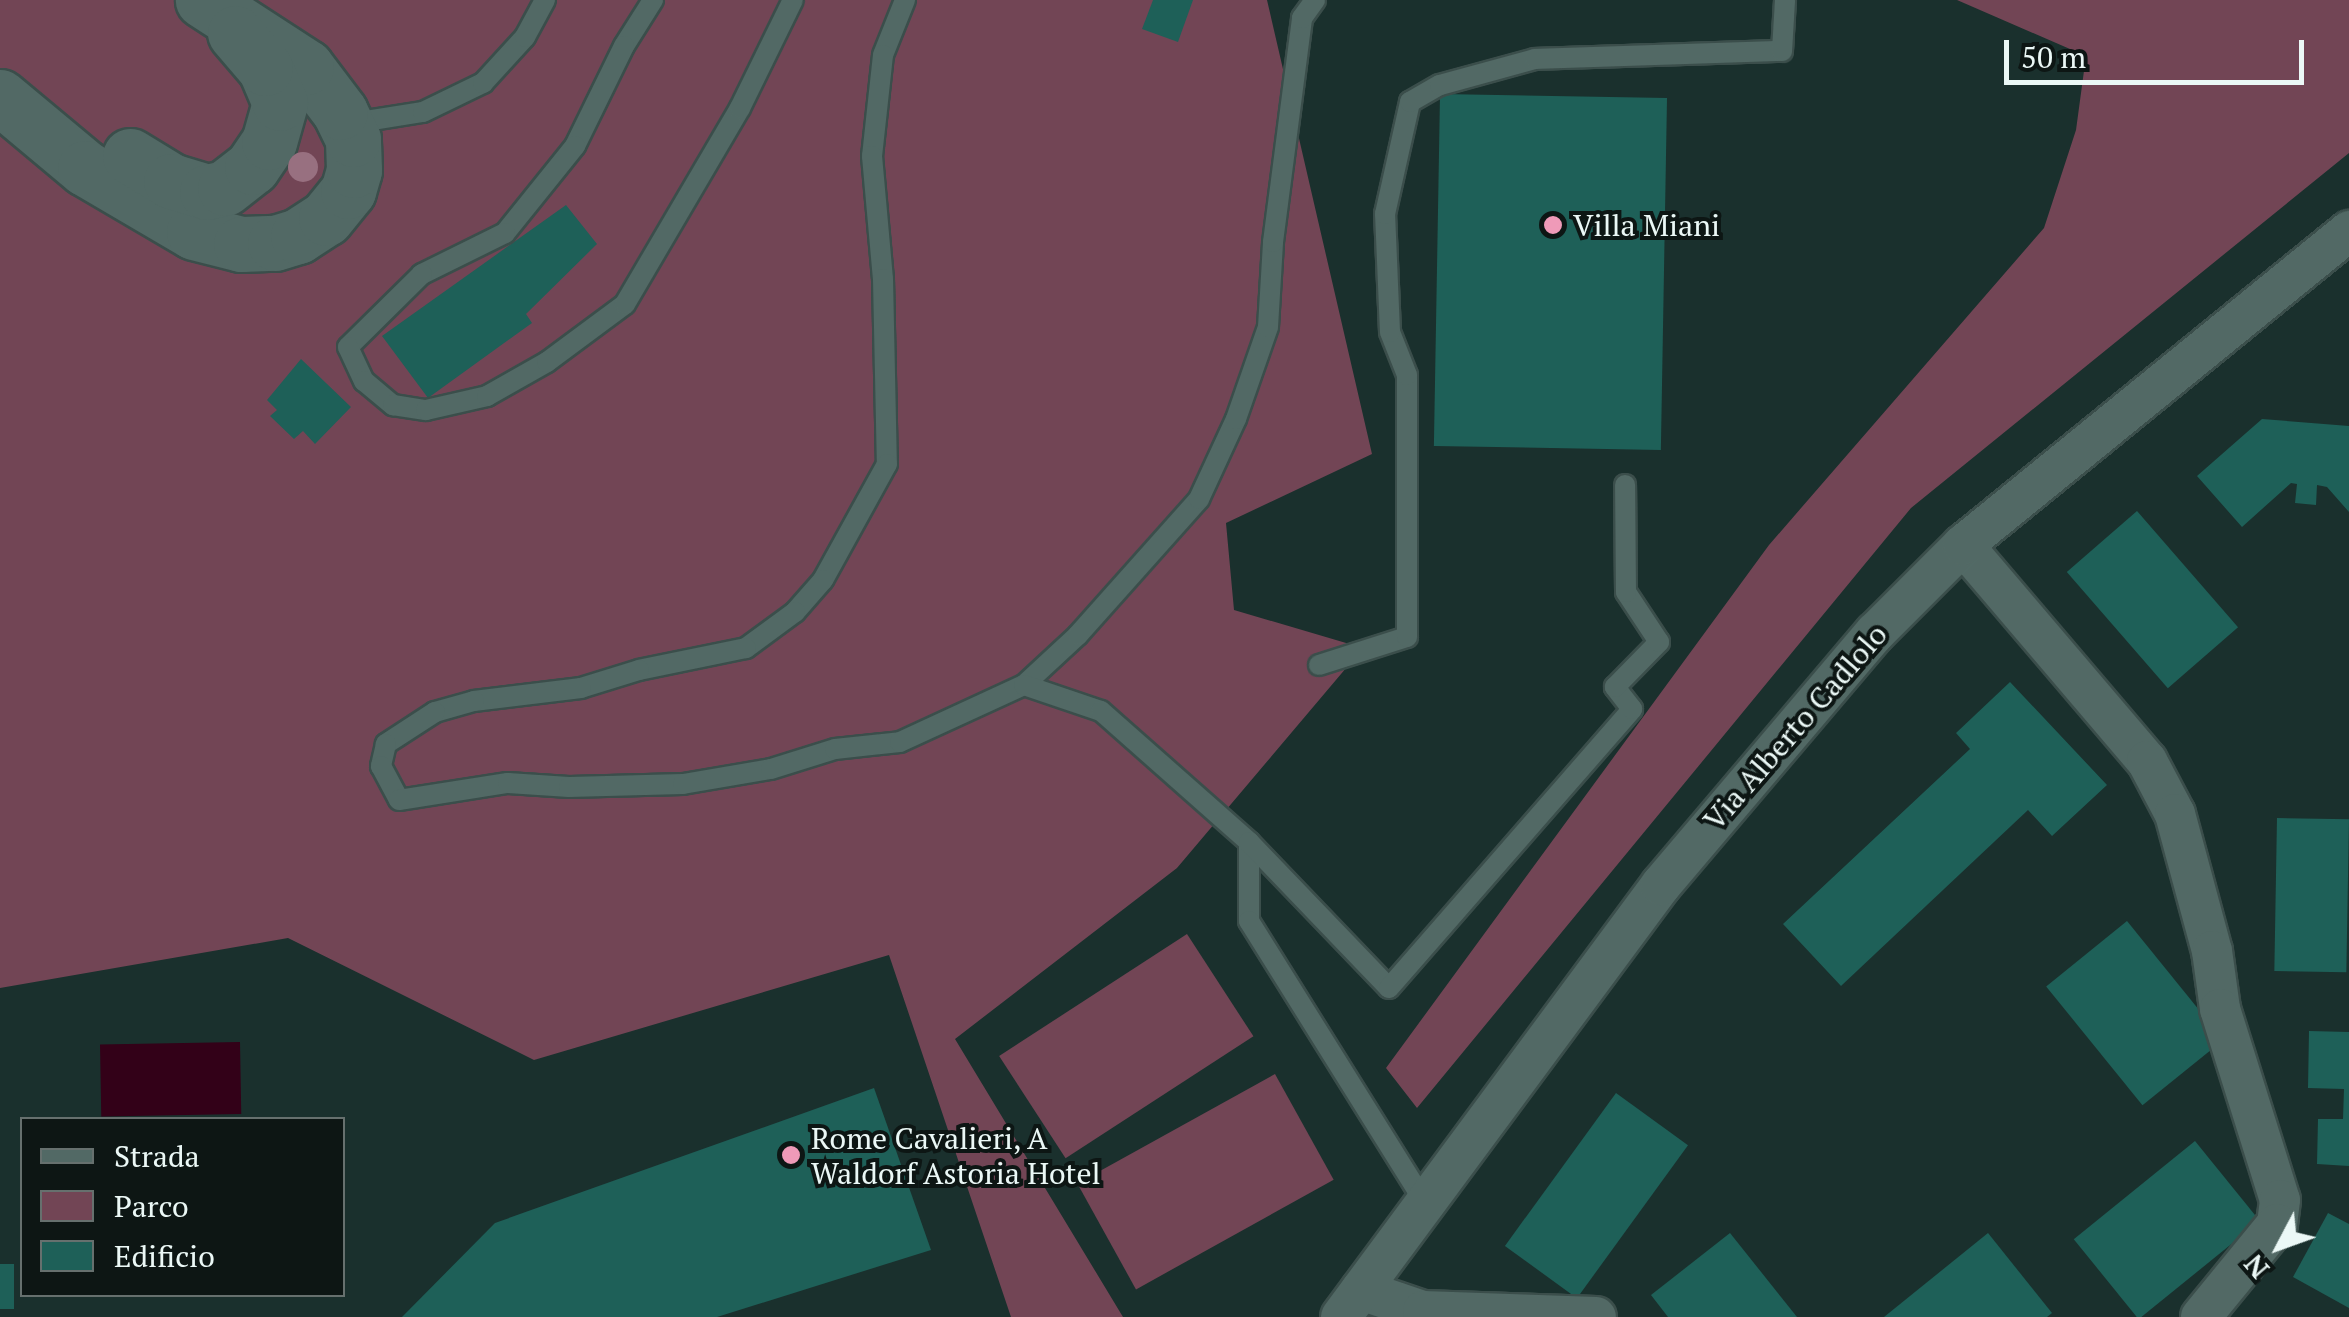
<!DOCTYPE html>
<style>
body{margin:0}
#map{position:relative;width:2349px;height:1317px;overflow:hidden;background:#1a302d;font-family:"PT Serif",serif}
div>[style]{position:absolute}
[style*='--x']{left:calc(var(--x)*1px);top:calc(var(--y)*1px);width:calc(var(--w)*1px);rotate:calc(var(--a)*1deg)}
.green>*{inset:0;background:#724555;transform-origin:0 0}
.water>*{inset:0;background:#330118;transform-origin:0 0}
.building>*{inset:0;background:#1e6058;transform-origin:0 0}
.roads{filter:drop-shadow(2px 0 #3b4e4b) drop-shadow(-2px 0 #3b4e4b) drop-shadow(0 2px #3b4e4b) drop-shadow(0 -2px #3b4e4b)}
.lane>*{height:20px;margin:-10px;padding:0 10px;transform-origin:10px;border-radius:10px;background:#526965}
.street>*{height:40px;margin:-20px;padding:0 20px;transform-origin:20px;border-radius:20px;background:#526965}
.secondary>*{height:55px;margin:-27.5px;padding:0 27.5px;transform-origin:27.5px;border-radius:27.5px;background:#526965}
.trees>*{width:30px;height:30px;margin:-15px;border-radius:50%;background:#987080}
.dots>*{width:28px;height:28px;translate:-50% -50%;box-sizing:border-box;border:5px solid #0d1614;border-radius:50%}
span{translate:-50% -50%;white-space:nowrap;text-align:center;line-height:1.15;-webkit-text-stroke:8px #0d1614;paint-order:stroke}
.poi-label{font-size:30px;color:#ebf8f6}
.left{translate:0 -50%;text-align:left}
.street-label{font-size:30px;color:#ebf8f6}
.legend{position:absolute;left:20px;top:1117px;width:325px;height:180px;box-sizing:border-box;background:#0d1614;border:2px solid #66706e;margin:0;padding:12px 18px;list-style:none;font-size:30px;color:#ebf8f6}
.legend li{display:flex;align-items:center;gap:20px;height:50px}
.legend b{width:50px;border:2px solid #66706e}
.north{position:absolute;left:2229px;top:1197px;width:100px;height:100px;-webkit-text-stroke:8px #0d1614;paint-order:stroke;rotate:229deg;font-size:28px;font-weight:700;line-height:40px;text-align:center;color:#ebf8f6}
.north::after{content:'';display:block;margin:auto;width:35px;height:45px;background:#ebf8f6;clip-path:polygon(50% 0,100% 100%,50% 72%,0 100%)}
.scale{position:absolute;left:2004px;top:40px;width:300px;height:45px;box-sizing:border-box;border:5px solid #ebf8f6;border-top:0;padding-left:12px;font-size:30px;line-height:35px;white-space:nowrap;color:#ebf8f6;-webkit-text-stroke:8px #0d1614;paint-order:stroke}
</style>
<div id="map">
<div class="green">
<i style="clip-path:polygon(0 0,1267px 0,1372px 454px,1226px 523px,1234px 610px,1363px 648px,1177px 868px,955px 1039px,1123px 1317px,1011px 1317px,889px 955px,534px 1060px,288px 938px,0 988px)"></i>
<i style="clip-path:polygon(1957px 0,2349px 0,2349px 153px,1911px 508px,1417px 1108px,1386px 1068px,1769px 545px,2044px 228px,2076px 130px,2086px 56px)"></i>
<i style="left:1187px;top:934px;width:122px;height:224px;rotate:57deg"></i>
<i style="left:1275px;top:1074px;width:121px;height:226px;rotate:61deg"></i>
</div>
<div class="water">
<i style="left:240px;top:1042px;width:72px;height:140px;rotate:89deg"></i>
</div>
<div class="building">
<i style="clip-path:polygon(1153px 0,1193px 0,1178px 42px,1142px 29px)"></i>
<i style="left:1667px;top:98px;width:352px;height:227px;rotate:91deg"></i>
<i style="clip-path:polygon(566px 205px,597px 244px,526px 314px,532px 323px,428px 398px,382px 336px)"></i>
<i style="clip-path:polygon(301px 359px,351px 407px,315px 444px,303px 431px,294px 439px,270px 416px,277px 410px,267px 400px)"></i>
<i style="clip-path:polygon(2262px 419px,2349px 426px,2349px 512px,2327px 487px,2317px 485px,2316px 505px,2295px 503px,2297px 484px,2291px 483px,2242px 527px,2197px 476px)"></i>
<i style="left:2137px;top:511px;width:154px;height:93px;rotate:49deg"></i>
<i style="clip-path:polygon(2010px 682px,2107px 785px,2052px 836px,2028px 810px,1841px 986px,1783px 924px,1970px 749px,1956px 733px)"></i>
<i style="left:2277px;top:818px;width:72px;height:153px;rotate:1deg"></i>
<i style="left:2127px;top:921px;width:153px;height:104px;rotate:51deg"></i>
<i style="clip-path:polygon(2309px 1031px,2349px 1032px,2349px 1166px,2317px 1164px,2318px 1119px,2343px 1119px,2344px 1089px,2308px 1088px)"></i>
<i style="clip-path:polygon(874px 1088px,931px 1250px,717px 1317px,402px 1317px,495px 1223px)"></i>
<i style="left:1616px;top:1093px;width:89px;height:189px;rotate:36deg"></i>
<i style="left:2195px;top:1141px;width:103px;height:156px;rotate:51deg"></i>
<i style="clip-path:polygon(2328px 1213px,2349px 1224px,2349px 1308px,2293px 1277px)"></i>
<i style="clip-path:polygon(1730px 1233px,1797px 1317px,1668px 1317px,1651px 1295px)"></i>
<i style="clip-path:polygon(1988px 1233px,2052px 1313px,2047px 1317px,1884px 1317px)"></i>
<i style="left:0;top:1264px;width:14px;height:45px"></i>
</div>
<div class="roads">
<div class="lane">
<i style="--x:653;--y:0;--w:54;--a:122.2"></i>
<i style="--x:624;--y:46;--w:111;--a:116.1"></i>
<i style="--x:575;--y:146;--w:112;--a:128.8"></i>
<i style="--x:505;--y:233;--w:93;--a:153.7"></i>
<i style="--x:422;--y:274;--w:104;--a:135.4"></i>
<i style="--x:348;--y:347;--w:38;--a:65"></i>
<i style="--x:364;--y:381;--w:38;--a:40"></i>
<i style="--x:393;--y:405;--w:33;--a:9"></i>
<i style="--x:426;--y:410;--w:63;--a:-12.9"></i>
<i style="--x:487;--y:396;--w:69;--a:-29.5"></i>
<i style="--x:547;--y:362;--w:97;--a:-36.6"></i>
<i style="--x:625;--y:304;--w:227;--a:-59.6"></i>
<i style="--x:740;--y:108;--w:120;--a:-63.9"></i>
<i style="--x:905;--y:0;--w:59;--a:111.8"></i>
<i style="--x:883;--y:55;--w:102;--a:96.2"></i>
<i style="--x:872;--y:156;--w:123;--a:84.9"></i>
<i style="--x:883;--y:279;--w:185;--a:88.8"></i>
<i style="--x:887;--y:464;--w:132;--a:118.9"></i>
<i style="--x:823;--y:580;--w:43;--a:131.2"></i>
<i style="--x:795;--y:612;--w:61;--a:143.7"></i>
<i style="--x:746;--y:648;--w:109;--a:168.4"></i>
<i style="--x:639;--y:670;--w:61;--a:162.8"></i>
<i style="--x:581;--y:688;--w:108;--a:173.1"></i>
<i style="--x:474;--y:701;--w:41;--a:164.2"></i>
<i style="--x:435;--y:712;--w:59;--a:146.9"></i>
<i style="--x:386;--y:744;--w:23;--a:103"></i>
<i style="--x:381;--y:766;--w:38;--a:62"></i>
<i style="--x:399;--y:800;--w:110;--a:-8.9"></i>
<i style="--x:508;--y:783;--w:61;--a:3.8"></i>
<i style="--x:569;--y:787;--w:114;--a:-1.5"></i>
<i style="--x:683;--y:784;--w:89;--a:-9.7"></i>
<i style="--x:771;--y:769;--w:67;--a:-17.4"></i>
<i style="--x:835;--y:749;--w:65;--a:-6.1"></i>
<i style="--x:900;--y:742;--w:136;--a:-24.7"></i>
<i style="--x:1024;--y:685;--w:74;--a:-42.8"></i>
<i style="--x:1078;--y:635;--w:182;--a:-48.3"></i>
<i style="--x:1199;--y:499;--w:88;--a:-65.2"></i>
<i style="--x:1236;--y:419;--w:97;--a:-70.8"></i>
<i style="--x:1268;--y:327;--w:85;--a:-86.6"></i>
<i style="--x:1273;--y:242;--w:226;--a:-82.6"></i>
<i style="--x:1302;--y:18;--w:22;--a:-54"></i>
<i style="--x:347;--y:124;--w:77;--a:-9"></i>
<i style="--x:423;--y:112;--w:67;--a:-25.8"></i>
<i style="--x:483;--y:83;--w:62;--a:-47.6"></i>
<i style="--x:525;--y:37;--w:42;--a:-61.6"></i>
<i style="--x:1319;--y:665;--w:92;--a:-17.7"></i>
<i style="--x:1407;--y:637;--w:262;--a:-90"></i>
<i style="--x:1407;--y:375;--w:46;--a:-111.6"></i>
<i style="--x:1390;--y:332;--w:118;--a:-92.4"></i>
<i style="--x:1385;--y:214;--w:115;--a:-77.4"></i>
<i style="--x:1410;--y:102;--w:34;--a:-30"></i>
<i style="--x:1440;--y:85;--w:98;--a:-15.3"></i>
<i style="--x:1535;--y:59;--w:247;--a:-1.9"></i>
<i style="--x:1782;--y:51;--w:51;--a:-86.6"></i>
<i style="--x:1024;--y:685;--w:81;--a:18.7"></i>
<i style="--x:1101;--y:711;--w:198;--a:41.5"></i>
<i style="--x:1249;--y:842;--w:79;--a:90"></i>
<i style="--x:1249;--y:921;--w:334;--a:58"></i>
<i style="--x:1249;--y:842;--w:202;--a:46.2"></i>
<i style="--x:1389;--y:988;--w:370;--a:-48.9"></i>
<i style="--x:1632;--y:709;--w:28;--a:-128"></i>
<i style="--x:1615;--y:687;--w:63;--a:-45.6"></i>
<i style="--x:1659;--y:642;--w:60;--a:-123.4"></i>
<i style="--x:1626;--y:592;--w:107;--a:-90.5"></i>
</div>
<div class="street">
<i style="--x:1963;--y:545;--w:284;--a:49.6"></i>
<i style="--x:2147;--y:761;--w:60;--a:62.2"></i>
<i style="--x:2175;--y:814;--w:142;--a:74.9"></i>
<i style="--x:2212;--y:951;--w:59;--a:82.1"></i>
<i style="--x:2220;--y:1009;--w:200;--a:72.6"></i>
<i style="--x:2280;--y:1200;--w:24;--a:97"></i>
<i style="--x:2277;--y:1224;--w:120;--a:129.3"></i>
<i style="--x:1361;--y:1290;--w:65;--a:18.7"></i>
<i style="--x:1423;--y:1311;--w:173;--a:2"></i>
<i style="--x:1341;--y:1317;--w:538;--a:-53.47"></i>
<i style="--x:1661;--y:885;--w:331;--a:-49.7"></i>
<i style="--x:1875;--y:633;--w:124;--a:-45"></i>
<i style="--x:1963;--y:545;--w:498;--a:-39.1"></i>
</div>
<div class="secondary">
<i style="--x:0;--y:97;--w:111;--a:39.9"></i>
<i style="--x:85;--y:168;--w:126;--a:30.4"></i>
<i style="--x:194;--y:232;--w:49;--a:14.3"></i>
<i style="--x:241;--y:244;--w:34;--a:-2"></i>
<i style="--x:275;--y:243;--w:24;--a:-17"></i>
<i style="--x:298;--y:236;--w:33;--a:-33"></i>
<i style="--x:326;--y:218;--w:35;--a:-51"></i>
<i style="--x:348;--y:191;--w:22;--a:-74"></i>
<i style="--x:354;--y:170;--w:31;--a:-92"></i>
<i style="--x:353;--y:139;--w:30;--a:-116"></i>
<i style="--x:340;--y:112;--w:56;--a:-127.1"></i>
<i style="--x:306;--y:67;--w:123;--a:-147"></i>
<i style="--x:130;--y:156;--w:48;--a:31.4"></i>
<i style="--x:171;--y:181;--w:38;--a:17"></i>
<i style="--x:207;--y:192;--w:18;--a:-13"></i>
<i style="--x:225;--y:188;--w:34;--a:-38"></i>
<i style="--x:252;--y:167;--w:30;--a:-56"></i>
<i style="--x:269;--y:142;--w:41;--a:-74.2"></i>
<i style="--x:280;--y:103;--w:38;--a:-113"></i>
<i style="--x:265;--y:68;--w:46;--a:-130.6"></i>
</div>
</div>
<div class="trees">
<i style="left:303px;top:167px"></i>
</div>
<div class="dots">
<i style="left:1553px;top:225px;background:#ef9ab8"></i>
<i style="left:791px;top:1155px;background:#ef9ab8"></i>
</div>
<div class="poi-label">
<span class="left" style="left:1573px;top:225px">Villa Miani</span>
<span class="left" style="left:811px;top:1155px">Rome Cavalieri, A<br>Waldorf Astoria Hotel</span>
</div>
<div class="street-label">
<span style="left:1795px;top:727px;rotate:-49deg">Via Alberto Cadlolo</span>
</div>
<ul class="legend">
<li><b style="height:12px;background:#526965"></b>Strada</li>
<li><b style="height:28px;background:#724555"></b>Parco</li>
<li><b style="height:28px;background:#1e6058"></b>Edificio</li>
</ul>
<div class="north">N</div>
<div class="scale">50 m</div>
</div>
